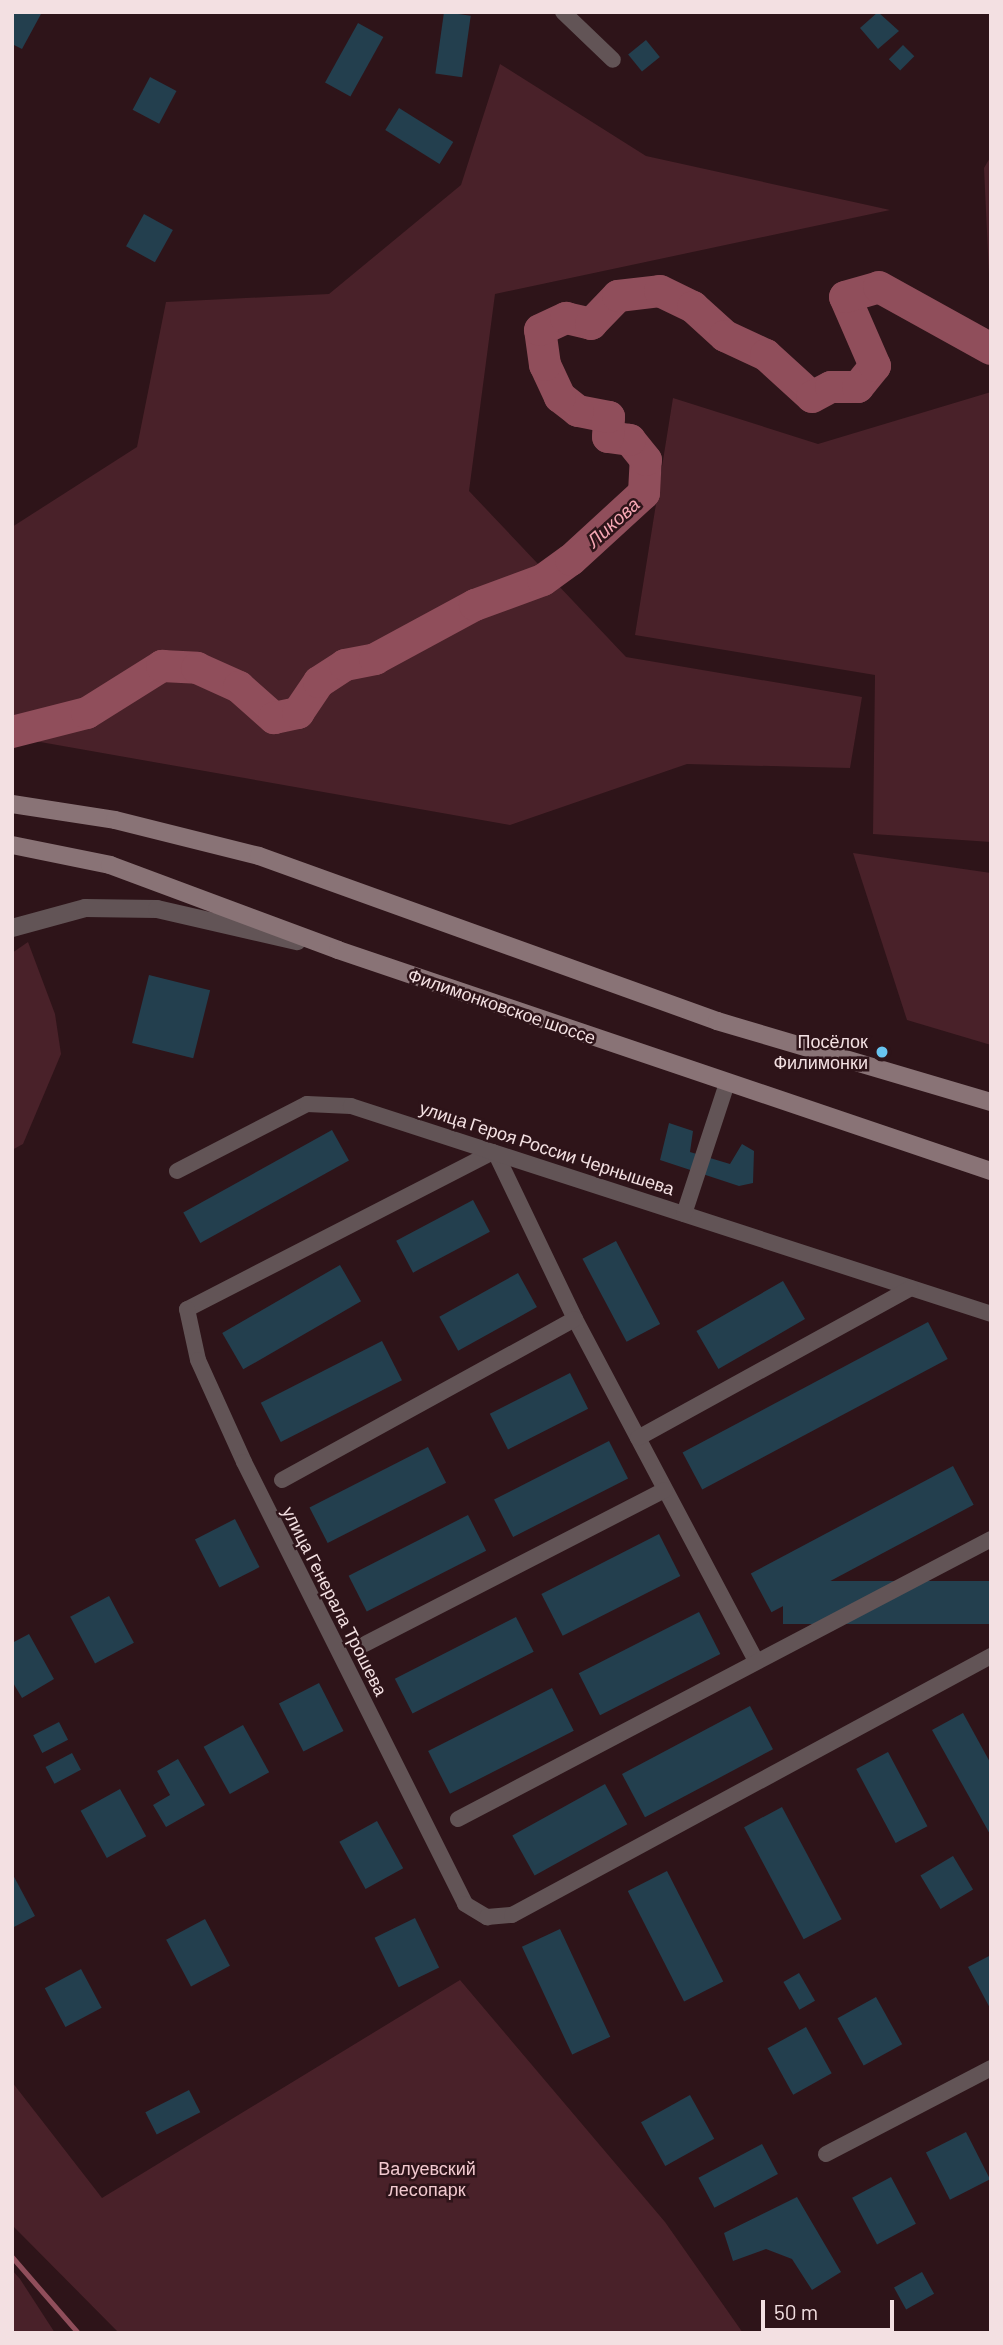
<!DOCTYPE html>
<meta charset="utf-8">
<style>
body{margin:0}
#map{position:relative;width:1003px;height:2345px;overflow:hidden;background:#2e1419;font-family:Barlow,sans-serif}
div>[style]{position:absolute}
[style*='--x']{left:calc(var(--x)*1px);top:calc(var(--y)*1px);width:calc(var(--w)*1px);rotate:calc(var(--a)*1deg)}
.green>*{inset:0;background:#492129}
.stream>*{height:5px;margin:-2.5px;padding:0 2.5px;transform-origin:2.5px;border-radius:2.5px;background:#904e5b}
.river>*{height:32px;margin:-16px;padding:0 16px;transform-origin:16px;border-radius:16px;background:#904e5b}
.building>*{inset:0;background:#233f4e;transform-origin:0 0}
.minor>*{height:16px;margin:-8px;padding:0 8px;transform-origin:8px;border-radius:8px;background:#625456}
.tertiary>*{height:18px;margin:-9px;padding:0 9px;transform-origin:9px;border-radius:9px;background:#625456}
.secondary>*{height:18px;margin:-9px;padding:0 9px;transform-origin:9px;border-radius:9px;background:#897376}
.dots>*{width:19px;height:19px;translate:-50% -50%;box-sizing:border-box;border:4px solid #2e1419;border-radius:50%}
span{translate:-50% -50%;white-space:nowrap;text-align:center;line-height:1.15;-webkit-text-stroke:5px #2e1419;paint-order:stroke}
.street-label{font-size:18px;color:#f3e0e2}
.poi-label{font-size:18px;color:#f3e0e2}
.right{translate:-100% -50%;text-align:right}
.park-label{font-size:18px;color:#f2c9cf}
.water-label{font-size:19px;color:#f6a7b4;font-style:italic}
.frame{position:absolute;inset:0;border:14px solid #f3e0e2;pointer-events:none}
.scale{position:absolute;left:761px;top:2300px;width:133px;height:32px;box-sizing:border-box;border:4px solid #f3e0e2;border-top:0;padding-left:9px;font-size:21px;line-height:24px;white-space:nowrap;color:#f3e0e2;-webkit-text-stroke:5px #2e1419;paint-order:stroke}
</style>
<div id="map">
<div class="green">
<i style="clip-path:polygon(500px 64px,646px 156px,890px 210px,495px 294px,469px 491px,626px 657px,862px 697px,850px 768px,687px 764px,510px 825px,12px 737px,12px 527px,137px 447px,166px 302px,329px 294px,461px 185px)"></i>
<i style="clip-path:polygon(991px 156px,991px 317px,984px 168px)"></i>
<i style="clip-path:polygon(991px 392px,991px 842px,873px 834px,875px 675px,635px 635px,673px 398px,818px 444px)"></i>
<i style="clip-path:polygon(853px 853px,991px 873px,991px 1045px,907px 1020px)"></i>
<i style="clip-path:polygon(28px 942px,55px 1014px,61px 1054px,23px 1144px,12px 1150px,12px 953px)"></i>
<i style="clip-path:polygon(460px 1980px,665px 2222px,743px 2333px,119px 2333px,12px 2225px,12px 2082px,102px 2198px)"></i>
<i style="clip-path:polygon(12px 2270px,20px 2279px,55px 2333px,12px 2333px)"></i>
</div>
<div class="stream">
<i style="--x:12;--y:2257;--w:101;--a:49"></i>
</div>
<div class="river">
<i style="--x:12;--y:732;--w:77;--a:-14.2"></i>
<i style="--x:87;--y:713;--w:89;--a:-32.1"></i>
<i style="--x:162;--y:666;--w:35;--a:3"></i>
<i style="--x:197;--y:668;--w:46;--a:24.3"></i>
<i style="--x:239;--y:687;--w:47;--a:41.5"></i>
<i style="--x:274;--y:718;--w:25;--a:-12"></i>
<i style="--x:298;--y:713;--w:37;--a:-56"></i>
<i style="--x:319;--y:682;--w:31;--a:-33"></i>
<i style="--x:345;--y:665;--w:31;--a:-11"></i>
<i style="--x:375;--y:659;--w:114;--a:-28.4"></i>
<i style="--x:475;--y:605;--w:72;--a:-20.2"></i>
<i style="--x:543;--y:580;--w:34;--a:-36"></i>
<i style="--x:571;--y:560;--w:99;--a:-42.5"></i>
<i style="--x:644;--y:493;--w:33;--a:-87"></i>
<i style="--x:646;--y:460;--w:26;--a:-129"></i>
<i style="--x:630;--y:440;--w:22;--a:-172"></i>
<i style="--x:608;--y:437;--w:20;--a:-87"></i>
<i style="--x:609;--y:417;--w:32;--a:-169"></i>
<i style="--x:578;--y:411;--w:23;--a:-142"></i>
<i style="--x:560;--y:397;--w:35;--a:-115"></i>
<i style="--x:545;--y:365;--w:35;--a:-98"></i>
<i style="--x:540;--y:330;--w:29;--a:-25"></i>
<i style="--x:566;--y:318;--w:26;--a:13"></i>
<i style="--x:591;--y:324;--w:39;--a:-46"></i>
<i style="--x:618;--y:296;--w:42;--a:-6.8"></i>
<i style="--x:660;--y:291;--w:37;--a:26"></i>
<i style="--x:693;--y:307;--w:43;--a:42.2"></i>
<i style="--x:725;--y:336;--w:45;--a:24.9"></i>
<i style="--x:766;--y:355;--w:62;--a:42.4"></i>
<i style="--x:812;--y:397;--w:21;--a:-28"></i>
<i style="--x:831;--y:387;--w:27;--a:0"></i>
<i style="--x:858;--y:387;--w:27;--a:-51"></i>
<i style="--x:875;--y:366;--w:75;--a:-113.5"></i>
<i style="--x:845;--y:297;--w:35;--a:-16"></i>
<i style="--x:879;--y:287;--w:128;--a:29"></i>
</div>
<div class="building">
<i style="clip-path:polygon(12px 12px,41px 14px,22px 49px,12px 44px)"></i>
<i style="left:444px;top:12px;width:27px;height:62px;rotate:8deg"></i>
<i style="clip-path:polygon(878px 12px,899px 31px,878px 49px,860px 28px)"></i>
<i style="left:358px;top:23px;width:29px;height:68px;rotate:29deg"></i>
<i style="left:646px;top:40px;width:22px;height:23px;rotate:51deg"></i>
<i style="left:903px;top:45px;width:16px;height:20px;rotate:45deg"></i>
<i style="left:150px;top:77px;width:30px;height:37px;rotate:28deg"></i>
<i style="left:399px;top:108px;width:64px;height:26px;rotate:32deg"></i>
<i style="left:144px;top:214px;width:33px;height:37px;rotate:29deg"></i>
<i style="left:149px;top:975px;width:63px;height:70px;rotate:14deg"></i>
<i style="clip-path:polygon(669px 1123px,693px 1131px,690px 1152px,730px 1164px,742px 1144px,754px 1151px,753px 1183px,739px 1186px,660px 1160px)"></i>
<i style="left:332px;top:1130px;width:35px;height:170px;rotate:61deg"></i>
<i style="left:473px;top:1200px;width:36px;height:87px;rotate:62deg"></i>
<i style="left:616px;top:1241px;width:94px;height:38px;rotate:62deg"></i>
<i style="left:340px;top:1265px;width:42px;height:136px;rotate:60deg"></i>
<i style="left:518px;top:1273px;width:39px;height:90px;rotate:61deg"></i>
<i style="left:783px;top:1281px;width:44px;height:100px;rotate:60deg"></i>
<i style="left:928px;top:1322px;width:42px;height:278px;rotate:62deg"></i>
<i style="left:382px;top:1341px;width:44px;height:136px;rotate:63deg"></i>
<i style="left:570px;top:1373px;width:40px;height:90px;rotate:63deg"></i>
<i style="left:609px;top:1441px;width:42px;height:129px;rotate:63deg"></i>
<i style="left:428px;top:1447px;width:40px;height:133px;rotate:63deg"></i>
<i style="left:953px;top:1466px;width:44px;height:229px;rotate:62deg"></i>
<i style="left:468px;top:1515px;width:40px;height:134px;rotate:63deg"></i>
<i style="left:235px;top:1519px;width:54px;height:45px;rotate:63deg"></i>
<i style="left:659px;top:1534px;width:47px;height:132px;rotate:63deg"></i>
<i style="left:991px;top:1581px;width:43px;height:208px;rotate:90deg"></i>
<i style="left:109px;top:1596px;width:53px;height:44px;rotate:62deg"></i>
<i style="left:699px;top:1612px;width:47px;height:135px;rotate:63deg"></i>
<i style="left:516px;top:1617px;width:39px;height:136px;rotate:63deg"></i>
<i style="clip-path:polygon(29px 1634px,54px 1679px,22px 1698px,12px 1681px,12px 1643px)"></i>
<i style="left:319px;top:1683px;width:54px;height:45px;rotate:63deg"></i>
<i style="left:552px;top:1688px;width:48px;height:139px;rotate:63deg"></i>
<i style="left:750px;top:1706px;width:49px;height:145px;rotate:62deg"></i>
<i style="clip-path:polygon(963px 1713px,991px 1764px,991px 1836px,932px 1730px)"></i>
<i style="left:59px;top:1722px;width:20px;height:29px;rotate:63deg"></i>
<i style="left:243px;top:1725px;width:54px;height:45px;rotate:61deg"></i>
<i style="left:888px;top:1752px;width:84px;height:36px;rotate:62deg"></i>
<i style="left:72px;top:1753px;width:19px;height:30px;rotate:62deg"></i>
<i style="clip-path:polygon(178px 1759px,205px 1805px,166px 1827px,153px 1805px,170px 1795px,157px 1771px)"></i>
<i style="left:605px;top:1784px;width:46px;height:106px;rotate:61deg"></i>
<i style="left:120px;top:1789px;width:54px;height:45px;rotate:61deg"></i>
<i style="left:782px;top:1807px;width:127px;height:43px;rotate:62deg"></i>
<i style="left:377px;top:1821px;width:54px;height:43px;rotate:61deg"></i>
<i style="left:953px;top:1856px;width:39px;height:38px;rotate:59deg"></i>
<i style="left:667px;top:1871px;width:124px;height:44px;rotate:63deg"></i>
<i style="clip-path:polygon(12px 1873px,35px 1916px,12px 1928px)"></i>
<i style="left:415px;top:1918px;width:55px;height:45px;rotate:64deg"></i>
<i style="left:205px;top:1919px;width:53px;height:44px;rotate:62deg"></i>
<i style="left:560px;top:1929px;width:119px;height:42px;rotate:65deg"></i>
<i style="clip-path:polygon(991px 1955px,991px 2010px,968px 1967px)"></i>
<i style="left:81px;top:1969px;width:44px;height:41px;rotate:62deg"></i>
<i style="left:799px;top:1973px;width:32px;height:18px;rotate:60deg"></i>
<i style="left:876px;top:1997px;width:54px;height:44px;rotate:61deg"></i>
<i style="left:806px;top:2027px;width:53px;height:44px;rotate:61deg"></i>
<i style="left:189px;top:2090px;width:25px;height:49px;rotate:63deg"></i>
<i style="left:690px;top:2095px;width:50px;height:56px;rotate:61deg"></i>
<i style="left:966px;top:2132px;width:53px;height:45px;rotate:63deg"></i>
<i style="left:762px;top:2144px;width:34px;height:72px;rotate:62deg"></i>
<i style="left:891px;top:2177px;width:53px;height:44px;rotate:62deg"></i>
<i style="clip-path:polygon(797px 2197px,841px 2272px,812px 2290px,792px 2259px,766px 2249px,733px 2261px,724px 2233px)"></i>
<i style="left:922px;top:2272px;width:25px;height:32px;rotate:61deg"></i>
</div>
<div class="minor">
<i style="--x:563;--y:12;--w:69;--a:43.8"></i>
<i style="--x:493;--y:1152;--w:344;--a:152.8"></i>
<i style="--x:187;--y:1309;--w:52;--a:77.8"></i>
<i style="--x:198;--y:1360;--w:112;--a:65.7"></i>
<i style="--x:244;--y:1462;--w:494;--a:63.4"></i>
<i style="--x:465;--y:1904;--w:26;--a:31"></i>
<i style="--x:487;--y:1917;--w:25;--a:-5"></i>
<i style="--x:512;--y:1915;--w:545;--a:-28.4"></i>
<i style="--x:496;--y:1154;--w:183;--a:64.4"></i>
<i style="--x:575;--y:1319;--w:387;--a:62.1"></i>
<i style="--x:177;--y:1171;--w:146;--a:-27.3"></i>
<i style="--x:307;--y:1104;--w:44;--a:2.6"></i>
<i style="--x:351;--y:1106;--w:673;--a:18"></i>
<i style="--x:684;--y:1214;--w:138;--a:-71.8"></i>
<i style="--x:638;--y:1438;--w:311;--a:-28.8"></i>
<i style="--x:282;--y:1480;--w:334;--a:-28.8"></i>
<i style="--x:365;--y:1644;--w:337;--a:-27.2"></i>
<i style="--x:458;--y:1819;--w:602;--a:-27.71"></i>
<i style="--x:826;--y:2154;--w:186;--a:-27.5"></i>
</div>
<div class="tertiary">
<i style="--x:12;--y:928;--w:76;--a:-15.3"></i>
<i style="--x:85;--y:908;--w:72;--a:0.8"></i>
<i style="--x:157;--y:909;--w:144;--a:12.9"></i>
</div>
<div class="secondary">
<i style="--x:12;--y:804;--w:104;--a:8.8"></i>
<i style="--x:115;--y:820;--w:148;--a:14"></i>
<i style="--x:259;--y:856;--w:487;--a:19.8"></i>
<i style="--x:717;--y:1021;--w:286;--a:16.5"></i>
<i style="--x:12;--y:845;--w:100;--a:11.5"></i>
<i style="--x:110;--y:865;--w:243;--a:20.4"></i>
<i style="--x:338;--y:950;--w:689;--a:18.7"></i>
</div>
<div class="dots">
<i style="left:882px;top:1052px;background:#68c4f0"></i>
</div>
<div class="street-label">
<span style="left:502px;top:1006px;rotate:19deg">Филимонковское шоссе</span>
<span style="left:547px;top:1148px;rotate:18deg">улица Героя России Чернышева</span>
<span style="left:335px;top:1601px;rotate:63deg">улица Генерала Трошева</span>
</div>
<div class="poi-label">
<span class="right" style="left:868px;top:1052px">Посёлок<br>Филимонки</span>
</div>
<div class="park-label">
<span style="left:427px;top:2179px">Валуевский<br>лесопарк</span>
</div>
<div class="water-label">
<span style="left:613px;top:522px;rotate:-42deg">Ликова</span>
</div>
<div class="frame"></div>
<div class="scale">50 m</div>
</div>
